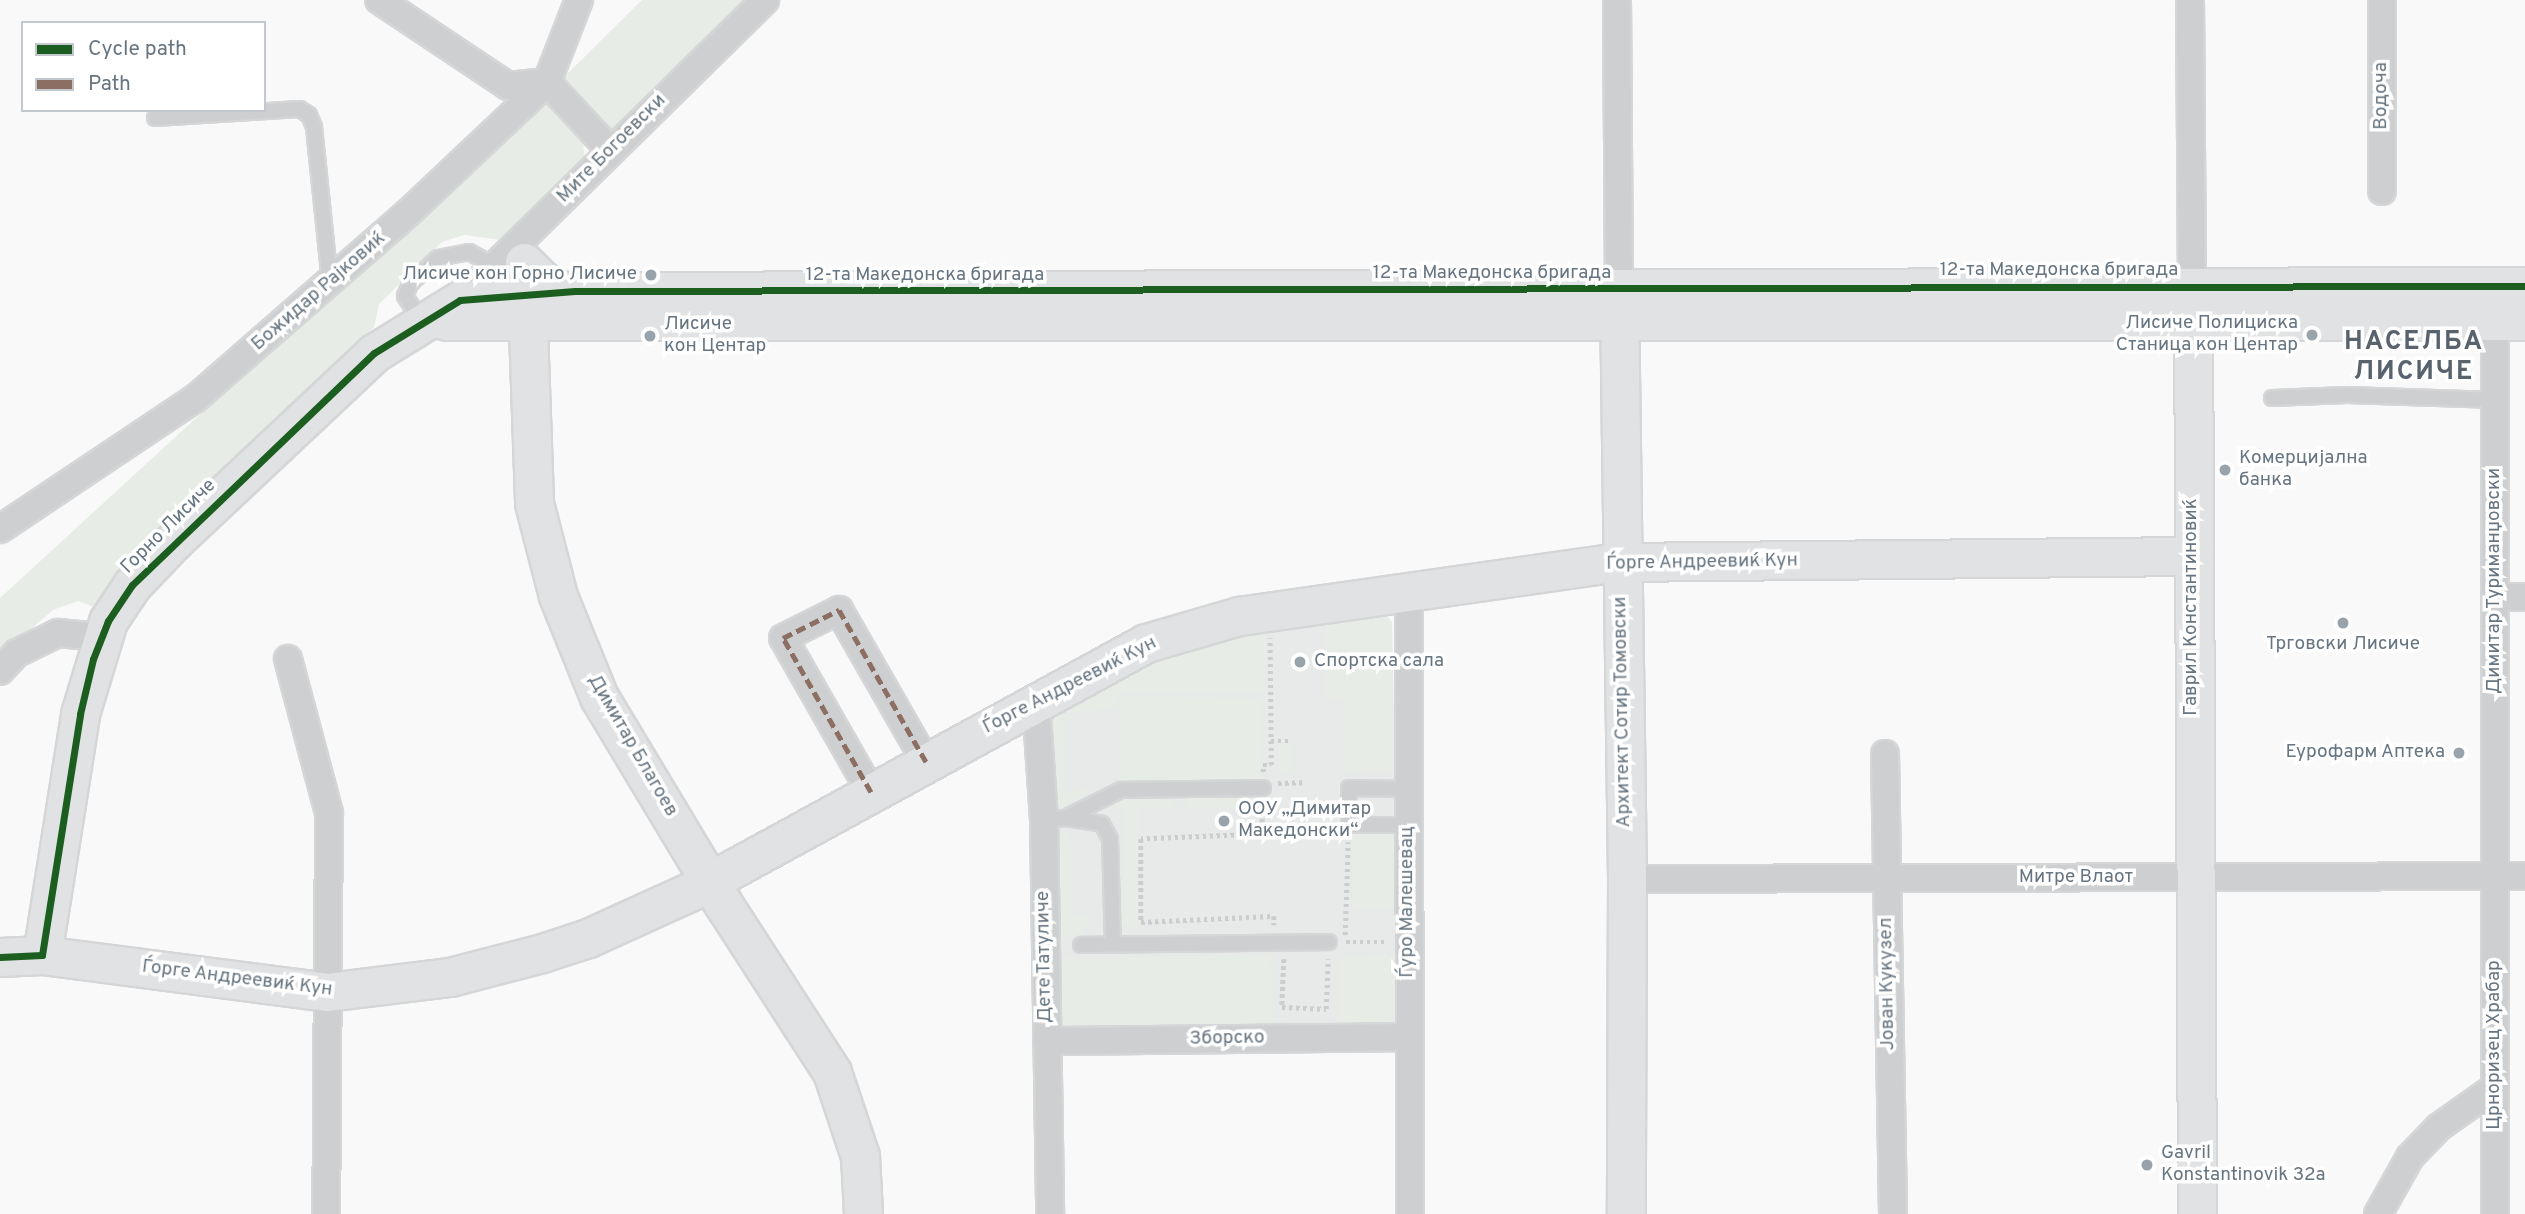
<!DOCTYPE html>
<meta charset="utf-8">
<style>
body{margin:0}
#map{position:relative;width:2525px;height:1214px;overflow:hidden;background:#f9f9f9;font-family:Overpass,sans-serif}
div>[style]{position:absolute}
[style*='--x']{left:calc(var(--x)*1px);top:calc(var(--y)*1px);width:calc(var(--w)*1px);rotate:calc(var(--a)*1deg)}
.built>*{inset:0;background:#e8e9e9}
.green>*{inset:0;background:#e8ece7;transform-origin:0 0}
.path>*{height:4.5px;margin-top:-2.25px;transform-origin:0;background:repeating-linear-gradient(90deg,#cccdce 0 3.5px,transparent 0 7px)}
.roads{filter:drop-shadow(2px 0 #d5d6d7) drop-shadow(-2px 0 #d5d6d7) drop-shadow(0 2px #d5d6d7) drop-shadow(0 -2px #d5d6d7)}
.lane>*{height:14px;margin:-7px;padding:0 7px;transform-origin:7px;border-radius:7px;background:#cecfd0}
.street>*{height:26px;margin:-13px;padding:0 13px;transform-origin:13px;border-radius:13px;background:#cecfd0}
.secondary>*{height:37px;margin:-18.5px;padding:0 18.5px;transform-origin:18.5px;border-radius:18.5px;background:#e1e2e3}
.quiet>*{height:5px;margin-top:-2.5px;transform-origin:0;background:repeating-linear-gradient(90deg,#8d6e63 0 10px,transparent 0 15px)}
.cycleway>*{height:7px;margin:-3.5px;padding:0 3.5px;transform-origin:3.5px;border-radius:3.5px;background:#1b5e20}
.dots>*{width:19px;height:19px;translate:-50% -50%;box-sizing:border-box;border:4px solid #fff;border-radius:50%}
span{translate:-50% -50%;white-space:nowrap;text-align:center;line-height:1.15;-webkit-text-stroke:7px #fff;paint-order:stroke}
.street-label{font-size:19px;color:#667581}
.poi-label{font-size:19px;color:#667581}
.right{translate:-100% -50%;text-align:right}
.left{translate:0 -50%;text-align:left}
.district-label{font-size:26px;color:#58636d;font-weight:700;letter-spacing:2px}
.legend{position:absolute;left:21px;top:21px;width:245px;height:91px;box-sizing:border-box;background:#fff;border:2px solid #c2c8cd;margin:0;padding:9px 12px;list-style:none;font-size:21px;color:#667581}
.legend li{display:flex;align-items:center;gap:14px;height:35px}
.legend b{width:35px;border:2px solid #c2c8cd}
</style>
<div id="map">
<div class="built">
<i style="clip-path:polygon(1388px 617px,1392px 622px,1398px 908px,1396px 1023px,1382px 1029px,1059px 1027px,1054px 713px,1235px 631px,1325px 618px)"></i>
</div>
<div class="green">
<i style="clip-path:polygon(642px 0,749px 0,612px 134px,560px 81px)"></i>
<i style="clip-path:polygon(548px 95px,582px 131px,585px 162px,501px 240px,464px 235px,442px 242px,379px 304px,374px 327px,198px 500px,99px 609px,78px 601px,53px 610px,0 656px,0 598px)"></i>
<i style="clip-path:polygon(1381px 613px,1392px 622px,1393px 770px,1344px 771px,1344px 698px,1325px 699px,1325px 618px)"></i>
<i style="clip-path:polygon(1266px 627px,1265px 692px,1117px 693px,1117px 709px,1064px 712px,1065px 791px,1089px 789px,1089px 792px,1052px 814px,1051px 720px,1058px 708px,1165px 654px)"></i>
<i style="left:1121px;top:696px;width:141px;height:84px;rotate:1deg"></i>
<i style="left:1279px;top:744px;width:12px;height:29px"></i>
<i style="left:1187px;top:793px;width:72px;height:14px;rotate:1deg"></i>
<i style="clip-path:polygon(1126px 796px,1173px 797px,1173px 807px,1139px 808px,1138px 928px,1129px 928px,1109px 915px,1124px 914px,1125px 807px,1108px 807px,1107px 813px,1083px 816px,1100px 803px)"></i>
<i style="clip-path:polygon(1052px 828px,1070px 834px,1073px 916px,1088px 915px,1088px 927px,1074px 937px,1054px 936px)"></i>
<i style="left:1353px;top:836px;width:42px;height:72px;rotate:1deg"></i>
<i style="clip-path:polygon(1270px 955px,1273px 1030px,1065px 1032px,1059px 1027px,1054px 958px)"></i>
<i style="clip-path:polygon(1398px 956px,1401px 1010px,1396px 1023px,1382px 1029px,1339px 1029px,1340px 957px)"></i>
</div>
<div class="path">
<i style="--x:1271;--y:741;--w:20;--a:0"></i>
<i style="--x:1263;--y:772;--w:7;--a:-90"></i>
<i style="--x:1263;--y:765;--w:8;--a:0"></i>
<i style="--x:1271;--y:765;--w:127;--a:-90.5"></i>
<i style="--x:1278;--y:783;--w:24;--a:-2"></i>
<i style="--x:1263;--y:805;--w:29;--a:92"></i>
<i style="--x:1262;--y:834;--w:121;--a:177.6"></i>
<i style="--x:1141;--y:839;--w:83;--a:90"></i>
<i style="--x:1141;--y:922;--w:133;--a:-2.6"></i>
<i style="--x:1274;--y:916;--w:9;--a:90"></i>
<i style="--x:1345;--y:935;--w:93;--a:-88.2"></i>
<i style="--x:1346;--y:942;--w:40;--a:0"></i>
<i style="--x:1284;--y:959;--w:48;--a:92.4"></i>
<i style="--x:1282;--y:1007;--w:44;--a:2.6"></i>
<i style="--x:1326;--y:1009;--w:50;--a:-87.7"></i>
</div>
<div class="roads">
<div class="lane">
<i style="--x:155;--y:118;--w:145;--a:-3.6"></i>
<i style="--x:300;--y:109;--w:11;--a:34"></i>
<i style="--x:309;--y:115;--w:13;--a:67"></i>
<i style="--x:314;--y:127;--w:156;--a:84.1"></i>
<i style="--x:421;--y:320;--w:29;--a:-124"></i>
<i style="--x:405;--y:296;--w:13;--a:-67"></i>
<i style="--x:410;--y:284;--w:38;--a:-43"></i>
<i style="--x:438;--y:258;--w:32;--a:-11"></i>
<i style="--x:469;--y:252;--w:30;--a:28"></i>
<i style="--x:2272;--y:398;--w:75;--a:-2.3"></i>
<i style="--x:2347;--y:395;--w:149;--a:1.9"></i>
<i style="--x:1066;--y:818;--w:36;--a:9"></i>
<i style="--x:1102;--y:824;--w:17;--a:62"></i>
<i style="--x:1110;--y:839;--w:105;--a:88.4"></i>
<i style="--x:1044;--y:820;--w:21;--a:-5"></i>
<i style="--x:1065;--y:818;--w:63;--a:-26.6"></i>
<i style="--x:1121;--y:790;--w:142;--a:-0.8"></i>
<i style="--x:1408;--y:825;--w:59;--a:180"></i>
<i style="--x:1349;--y:825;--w:37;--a:-90"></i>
<i style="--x:1349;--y:788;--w:59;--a:1"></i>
<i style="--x:1081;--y:945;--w:248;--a:-0.7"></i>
</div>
<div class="street">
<i style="--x:379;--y:0;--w:155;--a:33.7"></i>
<i style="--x:508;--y:86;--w:39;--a:-6"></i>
<i style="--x:1617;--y:0;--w:289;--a:89.6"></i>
<i style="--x:2190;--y:0;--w:286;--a:89.6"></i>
<i style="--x:2382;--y:0;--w:191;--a:90"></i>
<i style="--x:547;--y:82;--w:93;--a:47.2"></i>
<i style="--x:460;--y:300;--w:428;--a:-44.5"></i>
<i style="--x:0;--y:529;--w:236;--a:-33.8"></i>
<i style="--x:196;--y:398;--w:280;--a:-41.1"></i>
<i style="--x:407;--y:214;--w:192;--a:-43.3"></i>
<i style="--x:547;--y:82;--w:88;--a:-68.7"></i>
<i style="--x:1409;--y:591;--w:623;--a:89.91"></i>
<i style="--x:2495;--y:597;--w:30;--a:0"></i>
<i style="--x:288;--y:659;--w:159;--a:75.1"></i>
<i style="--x:329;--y:813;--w:401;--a:90.4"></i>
<i style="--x:0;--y:671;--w:25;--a:-47"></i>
<i style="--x:17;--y:653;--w:46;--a:-26"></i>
<i style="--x:58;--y:633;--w:43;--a:5.3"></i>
<i style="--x:1036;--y:702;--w:118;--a:86.1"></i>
<i style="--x:1044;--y:820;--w:394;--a:89.1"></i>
<i style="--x:1885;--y:754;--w:460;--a:89"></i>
<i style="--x:871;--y:792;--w:177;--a:-119.7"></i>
<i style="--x:783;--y:638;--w:63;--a:-26.6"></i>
<i style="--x:839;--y:610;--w:175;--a:60.2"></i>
<i style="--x:1627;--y:879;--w:898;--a:-0.19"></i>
<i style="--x:1047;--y:1041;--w:360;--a:-0.6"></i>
<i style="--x:2378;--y:1214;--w:65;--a:-60.7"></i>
<i style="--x:2410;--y:1157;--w:42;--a:-46"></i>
<i style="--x:2439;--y:1127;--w:67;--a:-35.3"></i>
<i style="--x:2495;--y:1214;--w:909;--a:-90"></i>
</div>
<div class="secondary">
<i style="--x:524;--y:262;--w:27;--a:45"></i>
<i style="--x:543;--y:281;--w:25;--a:27"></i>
<i style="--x:2193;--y:294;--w:920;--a:89.75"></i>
<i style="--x:1619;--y:298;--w:581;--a:89.21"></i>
<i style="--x:1627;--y:879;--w:335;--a:90.2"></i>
<i style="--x:527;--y:300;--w:203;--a:88"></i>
<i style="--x:534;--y:503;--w:96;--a:75.5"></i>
<i style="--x:558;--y:596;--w:109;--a:67.9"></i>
<i style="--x:599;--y:697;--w:239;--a:59"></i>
<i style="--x:722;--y:902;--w:202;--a:57.1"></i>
<i style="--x:832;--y:1072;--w:89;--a:71.6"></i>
<i style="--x:860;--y:1156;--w:58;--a:87"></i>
<i style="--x:446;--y:321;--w:2079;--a:0"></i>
<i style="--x:42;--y:955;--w:244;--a:-81"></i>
<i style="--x:80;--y:714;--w:97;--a:-73.2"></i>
<i style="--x:108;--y:621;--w:43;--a:-56.3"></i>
<i style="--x:132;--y:585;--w:61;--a:-46.3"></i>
<i style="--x:174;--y:541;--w:274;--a:-43.2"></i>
<i style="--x:374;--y:353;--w:101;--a:-31.6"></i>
<i style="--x:460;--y:300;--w:115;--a:-4.5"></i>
<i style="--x:575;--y:291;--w:1950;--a:-0.15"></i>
<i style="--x:0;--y:957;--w:42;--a:-2.7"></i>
<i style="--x:42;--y:955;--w:287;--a:7.4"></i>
<i style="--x:327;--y:992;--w:124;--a:-7"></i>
<i style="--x:450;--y:977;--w:95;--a:-14.6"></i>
<i style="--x:542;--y:953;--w:48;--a:-18.1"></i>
<i style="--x:588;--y:938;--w:116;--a:-24.4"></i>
<i style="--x:694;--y:890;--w:515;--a:-28.65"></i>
<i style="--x:1146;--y:643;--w:97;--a:-16.2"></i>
<i style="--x:1239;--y:616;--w:384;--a:-8.1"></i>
<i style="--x:1619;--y:562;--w:573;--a:-0.6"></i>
</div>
</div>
<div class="quiet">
<i style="--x:871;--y:792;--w:177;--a:-119.7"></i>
<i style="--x:783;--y:638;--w:63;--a:-26.6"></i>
<i style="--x:839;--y:610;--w:175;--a:60.2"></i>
</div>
<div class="cycleway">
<i style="--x:0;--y:957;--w:42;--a:-2.7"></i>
<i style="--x:42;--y:955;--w:244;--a:-81"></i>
<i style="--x:80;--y:714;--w:57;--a:-76.7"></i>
<i style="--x:93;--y:659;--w:41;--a:-68.5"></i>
<i style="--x:108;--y:621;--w:43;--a:-56.3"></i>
<i style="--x:132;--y:585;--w:335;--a:-43.8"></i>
<i style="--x:374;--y:353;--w:101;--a:-31.6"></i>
<i style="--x:460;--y:300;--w:115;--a:-4.5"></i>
<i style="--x:575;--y:291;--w:1950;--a:-0.15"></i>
</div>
<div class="dots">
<i style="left:651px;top:275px;background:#99a3ab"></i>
<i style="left:2312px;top:335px;background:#99a3ab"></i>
<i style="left:650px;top:336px;background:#99a3ab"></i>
<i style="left:2225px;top:470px;background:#99a3ab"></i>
<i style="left:2343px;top:623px;background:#99a3ab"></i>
<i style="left:1300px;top:662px;background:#99a3ab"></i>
<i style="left:2459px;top:753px;background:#99a3ab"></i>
<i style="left:1224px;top:821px;background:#99a3ab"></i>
<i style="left:2147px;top:1165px;background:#99a3ab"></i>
</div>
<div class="street-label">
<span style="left:2382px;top:96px;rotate:-90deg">Водоча</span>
<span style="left:612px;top:149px;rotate:-45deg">Мите Богоевски</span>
<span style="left:2059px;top:271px">12-та Македонска бригада</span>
<span style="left:1492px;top:274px">12-та Македонска бригада</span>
<span style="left:925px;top:276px">12-та Македонска бригада</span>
<span style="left:319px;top:292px;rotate:-41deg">Божидар Рајковиќ</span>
<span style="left:169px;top:527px;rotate:-45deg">Горно Лисиче</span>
<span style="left:1702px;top:563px;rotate:-1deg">Ѓорге Андреевиќ Кун</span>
<span style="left:2495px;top:581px;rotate:-90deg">Димитар Туриманџовски</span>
<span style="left:2192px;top:607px;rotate:-90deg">Гаврил Константиновиќ</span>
<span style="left:1070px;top:686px;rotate:-27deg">Ѓорге Андреевиќ Кун</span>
<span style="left:1623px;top:712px;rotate:-91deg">Архитект Сотир Томовски</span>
<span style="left:632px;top:746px;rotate:60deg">Димитар Благоев</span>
<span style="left:2076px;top:878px">Митре Влаот</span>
<span style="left:1408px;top:902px;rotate:-90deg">Ѓуро Малешевац</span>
<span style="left:1045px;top:957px;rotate:-91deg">Дете Татуличе</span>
<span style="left:237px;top:979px;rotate:7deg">Ѓорге Андреевиќ Кун</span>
<span style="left:1888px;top:984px;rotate:-91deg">Јован Кукузел</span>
<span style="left:1227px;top:1039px;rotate:-1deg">Зборско</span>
<span style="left:2495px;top:1045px;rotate:-90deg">Црноризец Храбар</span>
</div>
<div class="poi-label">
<span class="right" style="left:637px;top:275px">Лисиче кон Горно Лисиче</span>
<span class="right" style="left:2298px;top:335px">Лисиче Полициска<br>Станица кон Центар</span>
<span class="left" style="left:664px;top:336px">Лисиче<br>кон Центар</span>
<span class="left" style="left:2239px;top:470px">Комерцијална<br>банка</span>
<span style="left:2343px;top:645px">Трговски Лисиче</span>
<span class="left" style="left:1314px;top:662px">Спортска сала</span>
<span class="right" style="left:2445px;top:753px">Еурофарм Аптека</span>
<span class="left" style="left:1238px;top:821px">ООУ „Димитар<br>Македонски“</span>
<span class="left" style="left:2161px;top:1165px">Gavril<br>Konstantinovik 32a</span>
</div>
<div class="district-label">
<span style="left:2414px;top:358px">НАСЕЛБА<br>ЛИСИЧЕ</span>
</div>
<ul class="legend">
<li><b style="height:9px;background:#1b5e20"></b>Cycle path</li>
<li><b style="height:9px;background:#8d6e63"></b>Path</li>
</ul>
</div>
